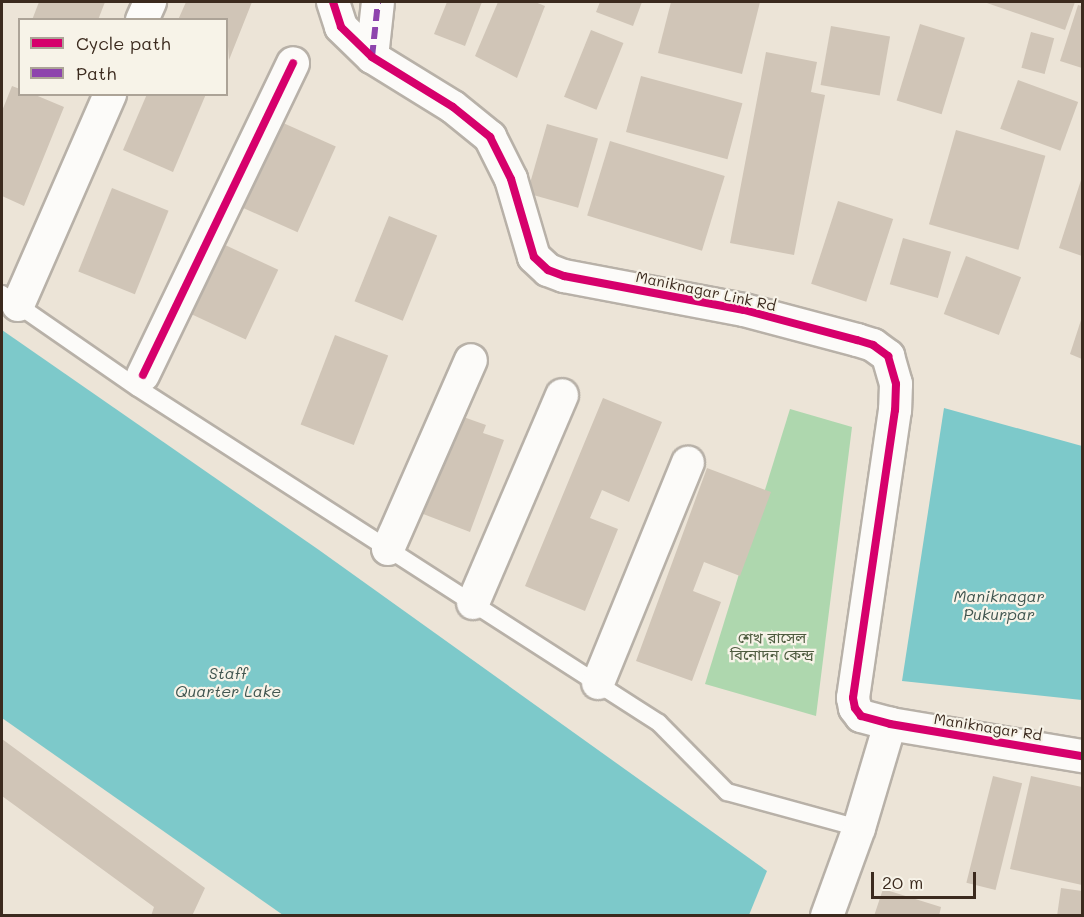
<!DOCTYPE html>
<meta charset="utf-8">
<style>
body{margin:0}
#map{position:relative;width:1084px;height:917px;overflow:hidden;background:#ece4d7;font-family:Mali,"Noto Sans Bengali",sans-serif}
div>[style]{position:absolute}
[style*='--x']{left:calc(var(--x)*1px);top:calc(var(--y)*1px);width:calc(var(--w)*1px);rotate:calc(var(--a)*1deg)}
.green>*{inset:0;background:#aed7ae}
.water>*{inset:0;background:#7dc9ca}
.building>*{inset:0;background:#d0c5b7;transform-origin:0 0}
.roads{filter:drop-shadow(2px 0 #b8b1a8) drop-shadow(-2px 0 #b8b1a8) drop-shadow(0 2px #b8b1a8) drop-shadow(0 -2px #b8b1a8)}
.lane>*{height:16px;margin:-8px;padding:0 8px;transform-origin:8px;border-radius:8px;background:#fcfbf9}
.street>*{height:32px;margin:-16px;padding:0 16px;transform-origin:16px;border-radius:16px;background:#fcfbf9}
.quiet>*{height:6px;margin-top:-3px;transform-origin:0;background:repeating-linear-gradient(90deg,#8e44ad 0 12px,transparent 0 18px)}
.cycleway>*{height:8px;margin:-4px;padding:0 4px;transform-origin:4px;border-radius:4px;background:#d6006c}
span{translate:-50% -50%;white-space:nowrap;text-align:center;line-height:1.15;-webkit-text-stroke:4.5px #f7f3e8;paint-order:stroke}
.street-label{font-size:15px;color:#3b2a1e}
.park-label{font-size:15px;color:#4e5b3f}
.water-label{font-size:16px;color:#415650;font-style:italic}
.frame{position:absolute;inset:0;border:3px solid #3b2a1e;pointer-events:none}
.legend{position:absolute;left:18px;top:18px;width:210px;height:78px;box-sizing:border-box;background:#f7f3e8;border:2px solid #aca397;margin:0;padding:8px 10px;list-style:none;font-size:18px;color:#3b2a1e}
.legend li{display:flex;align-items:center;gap:12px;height:30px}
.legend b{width:30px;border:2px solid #aca397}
.scale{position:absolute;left:871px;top:872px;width:105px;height:27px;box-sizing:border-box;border:3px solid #3b2a1e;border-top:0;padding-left:8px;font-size:18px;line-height:21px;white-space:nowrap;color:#3b2a1e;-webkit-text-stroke:4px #f7f3e8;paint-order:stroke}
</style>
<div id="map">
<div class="green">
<i style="clip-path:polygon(790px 409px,852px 427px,816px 716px,705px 684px)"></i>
</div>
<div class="water">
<i style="clip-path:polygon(2px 330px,319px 550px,767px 871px,749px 915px,283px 915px,2px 718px)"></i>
<i style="clip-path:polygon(944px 408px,1082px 446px,1082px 700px,902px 681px)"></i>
</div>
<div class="building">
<i style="clip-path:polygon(39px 2px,105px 2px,98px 20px,32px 20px)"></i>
<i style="clip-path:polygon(186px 2px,252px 2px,229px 60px,226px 20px,178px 20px)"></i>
<i style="clip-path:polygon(447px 2px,482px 2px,465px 46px,434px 34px)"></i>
<i style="clip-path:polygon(498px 2px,535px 2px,545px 6px,517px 78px,475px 56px)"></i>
<i style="clip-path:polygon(600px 2px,642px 2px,633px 26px,596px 12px)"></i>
<i style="clip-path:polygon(671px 2px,760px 2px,742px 74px,658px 53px)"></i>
<i style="clip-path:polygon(984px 2px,1075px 2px,1065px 30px)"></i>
<i style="clip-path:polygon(1078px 5px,1082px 6px,1082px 68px,1060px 61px)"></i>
<i style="left:920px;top:24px;width:47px;height:80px;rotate:17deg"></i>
<i style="left:831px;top:26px;width:60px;height:60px;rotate:10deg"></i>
<i style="left:591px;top:30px;width:35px;height:72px;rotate:22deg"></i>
<i style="left:1031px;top:32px;width:24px;height:37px;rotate:15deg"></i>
<i style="clip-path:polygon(766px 52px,817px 62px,811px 92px,825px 95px,794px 255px,730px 243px)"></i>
<i style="left:641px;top:76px;width:105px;height:58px;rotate:15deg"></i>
<i style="left:1018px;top:80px;width:64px;height:52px;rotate:20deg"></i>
<i style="clip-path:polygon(12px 86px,20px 89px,20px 94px,33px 94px,64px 107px,24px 206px,2px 196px,2px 111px)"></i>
<i style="clip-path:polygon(147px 94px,206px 94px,173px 172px,123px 150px)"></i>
<i style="left:281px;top:122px;width:60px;height:94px;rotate:24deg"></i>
<i style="left:547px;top:124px;width:53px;height:72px;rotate:16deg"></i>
<i style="left:956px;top:130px;width:93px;height:98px;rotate:16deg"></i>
<i style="left:610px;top:141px;width:120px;height:78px;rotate:17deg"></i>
<i style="clip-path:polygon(1082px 177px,1082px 256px,1059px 248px)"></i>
<i style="left:112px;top:188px;width:61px;height:90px;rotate:22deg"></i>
<i style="left:838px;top:201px;width:58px;height:87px;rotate:18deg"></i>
<i style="left:389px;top:216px;width:52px;height:92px;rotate:22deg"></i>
<i style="left:903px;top:238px;width:50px;height:48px;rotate:16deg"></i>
<i style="left:223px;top:244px;width:61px;height:77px;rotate:25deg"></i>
<i style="left:966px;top:256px;width:59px;height:62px;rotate:21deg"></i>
<i style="clip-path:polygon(1082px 317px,1082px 359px,1070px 354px)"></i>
<i style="left:335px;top:335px;width:57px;height:96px;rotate:21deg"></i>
<i style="clip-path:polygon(603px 398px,662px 422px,629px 502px,602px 490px,590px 518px,618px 529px,585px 611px,525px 586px)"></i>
<i style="clip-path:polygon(455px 414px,486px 425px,483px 433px,504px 440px,470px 532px,418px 512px)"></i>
<i style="clip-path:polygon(707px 468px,771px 492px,740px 576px,704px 562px,693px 591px,721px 602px,692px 681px,636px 661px)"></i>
<i style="clip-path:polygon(2px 739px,205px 888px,192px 916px,151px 916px,154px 907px,2px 796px)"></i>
<i style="left:993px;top:776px;width:30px;height:110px;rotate:14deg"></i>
<i style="clip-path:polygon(1031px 776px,1082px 787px,1082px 885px,1010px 869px)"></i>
<i style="clip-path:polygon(1061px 888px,1082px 891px,1082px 916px,1057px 916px)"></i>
<i style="clip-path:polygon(883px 889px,941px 907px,939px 916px,874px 916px)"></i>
</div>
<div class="roads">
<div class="lane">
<i style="--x:2;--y:294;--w:165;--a:34.7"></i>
<i style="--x:138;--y:388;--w:619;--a:32.74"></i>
<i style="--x:659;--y:723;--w:97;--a:45.4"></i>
<i style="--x:727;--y:792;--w:137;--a:15.3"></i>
</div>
<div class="street">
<i style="--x:333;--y:2;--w:26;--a:72"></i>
<i style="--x:341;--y:27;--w:43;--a:44.1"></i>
<i style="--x:372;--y:57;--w:95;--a:31.7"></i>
<i style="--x:453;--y:107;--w:48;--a:39"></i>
<i style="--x:490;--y:137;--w:47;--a:63.4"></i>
<i style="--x:511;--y:179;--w:81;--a:73.6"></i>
<i style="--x:534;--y:257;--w:19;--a:43"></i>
<i style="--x:548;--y:270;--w:17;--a:21"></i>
<i style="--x:564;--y:276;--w:183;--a:10.7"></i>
<i style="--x:744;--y:310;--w:117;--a:14.9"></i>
<i style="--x:857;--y:340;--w:17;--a:17"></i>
<i style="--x:873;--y:345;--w:19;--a:36"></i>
<i style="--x:888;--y:356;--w:29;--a:74"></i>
<i style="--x:896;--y:384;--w:26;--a:92"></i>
<i style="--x:895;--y:410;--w:291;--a:98.3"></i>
<i style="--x:853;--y:698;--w:10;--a:79"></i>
<i style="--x:855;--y:708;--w:10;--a:53"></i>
<i style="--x:861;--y:716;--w:30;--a:15"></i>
<i style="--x:890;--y:724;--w:195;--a:9.5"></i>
<i style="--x:142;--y:20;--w:20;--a:-66"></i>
<i style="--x:372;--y:57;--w:55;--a:-83.8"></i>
<i style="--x:18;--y:305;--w:230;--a:-66.4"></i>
<i style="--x:143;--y:375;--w:346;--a:-64.3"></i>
<i style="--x:388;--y:549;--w:206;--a:-66.3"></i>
<i style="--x:473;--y:603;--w:226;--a:-66.8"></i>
<i style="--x:598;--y:683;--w:238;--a:-67.8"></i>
<i style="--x:827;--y:916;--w:94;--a:-70"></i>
<i style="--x:859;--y:828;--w:109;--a:-73.4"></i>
</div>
</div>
<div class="quiet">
<i style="--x:372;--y:57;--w:55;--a:-83.8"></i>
</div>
<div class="cycleway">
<i style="--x:333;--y:2;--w:26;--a:72"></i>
<i style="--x:341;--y:27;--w:43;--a:44.1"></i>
<i style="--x:372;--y:57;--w:95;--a:31.7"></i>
<i style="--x:453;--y:107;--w:48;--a:39"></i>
<i style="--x:490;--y:137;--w:47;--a:63.4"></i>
<i style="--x:511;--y:179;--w:81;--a:73.6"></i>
<i style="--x:534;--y:257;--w:19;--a:43"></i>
<i style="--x:548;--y:270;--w:17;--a:21"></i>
<i style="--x:564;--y:276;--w:183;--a:10.7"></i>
<i style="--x:744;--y:310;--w:117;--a:14.9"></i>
<i style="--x:857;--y:340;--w:17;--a:17"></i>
<i style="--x:873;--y:345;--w:19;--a:36"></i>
<i style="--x:888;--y:356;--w:29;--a:74"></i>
<i style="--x:896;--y:384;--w:26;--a:92"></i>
<i style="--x:895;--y:410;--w:291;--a:98.3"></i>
<i style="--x:853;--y:698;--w:10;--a:79"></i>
<i style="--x:855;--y:708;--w:10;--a:53"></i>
<i style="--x:861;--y:716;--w:30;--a:15"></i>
<i style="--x:890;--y:724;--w:195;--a:9.5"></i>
<i style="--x:143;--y:375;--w:346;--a:-64.3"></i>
</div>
<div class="street-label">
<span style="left:706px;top:291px;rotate:12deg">Maniknagar Link Rd</span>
<span style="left:988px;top:727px;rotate:9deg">Maniknagar Rd</span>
</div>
<div class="park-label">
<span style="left:772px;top:646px">শেখ রাসেল<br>বিনোদন কেন্দ্র</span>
</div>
<div class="water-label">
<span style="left:999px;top:605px">Maniknagar<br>Pukurpar</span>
<span style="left:228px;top:682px">Staff<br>Quarter Lake</span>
</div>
<div class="frame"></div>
<ul class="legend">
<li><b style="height:8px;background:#d6006c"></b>Cycle path</li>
<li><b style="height:8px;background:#8e44ad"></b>Path</li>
</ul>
<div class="scale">20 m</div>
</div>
